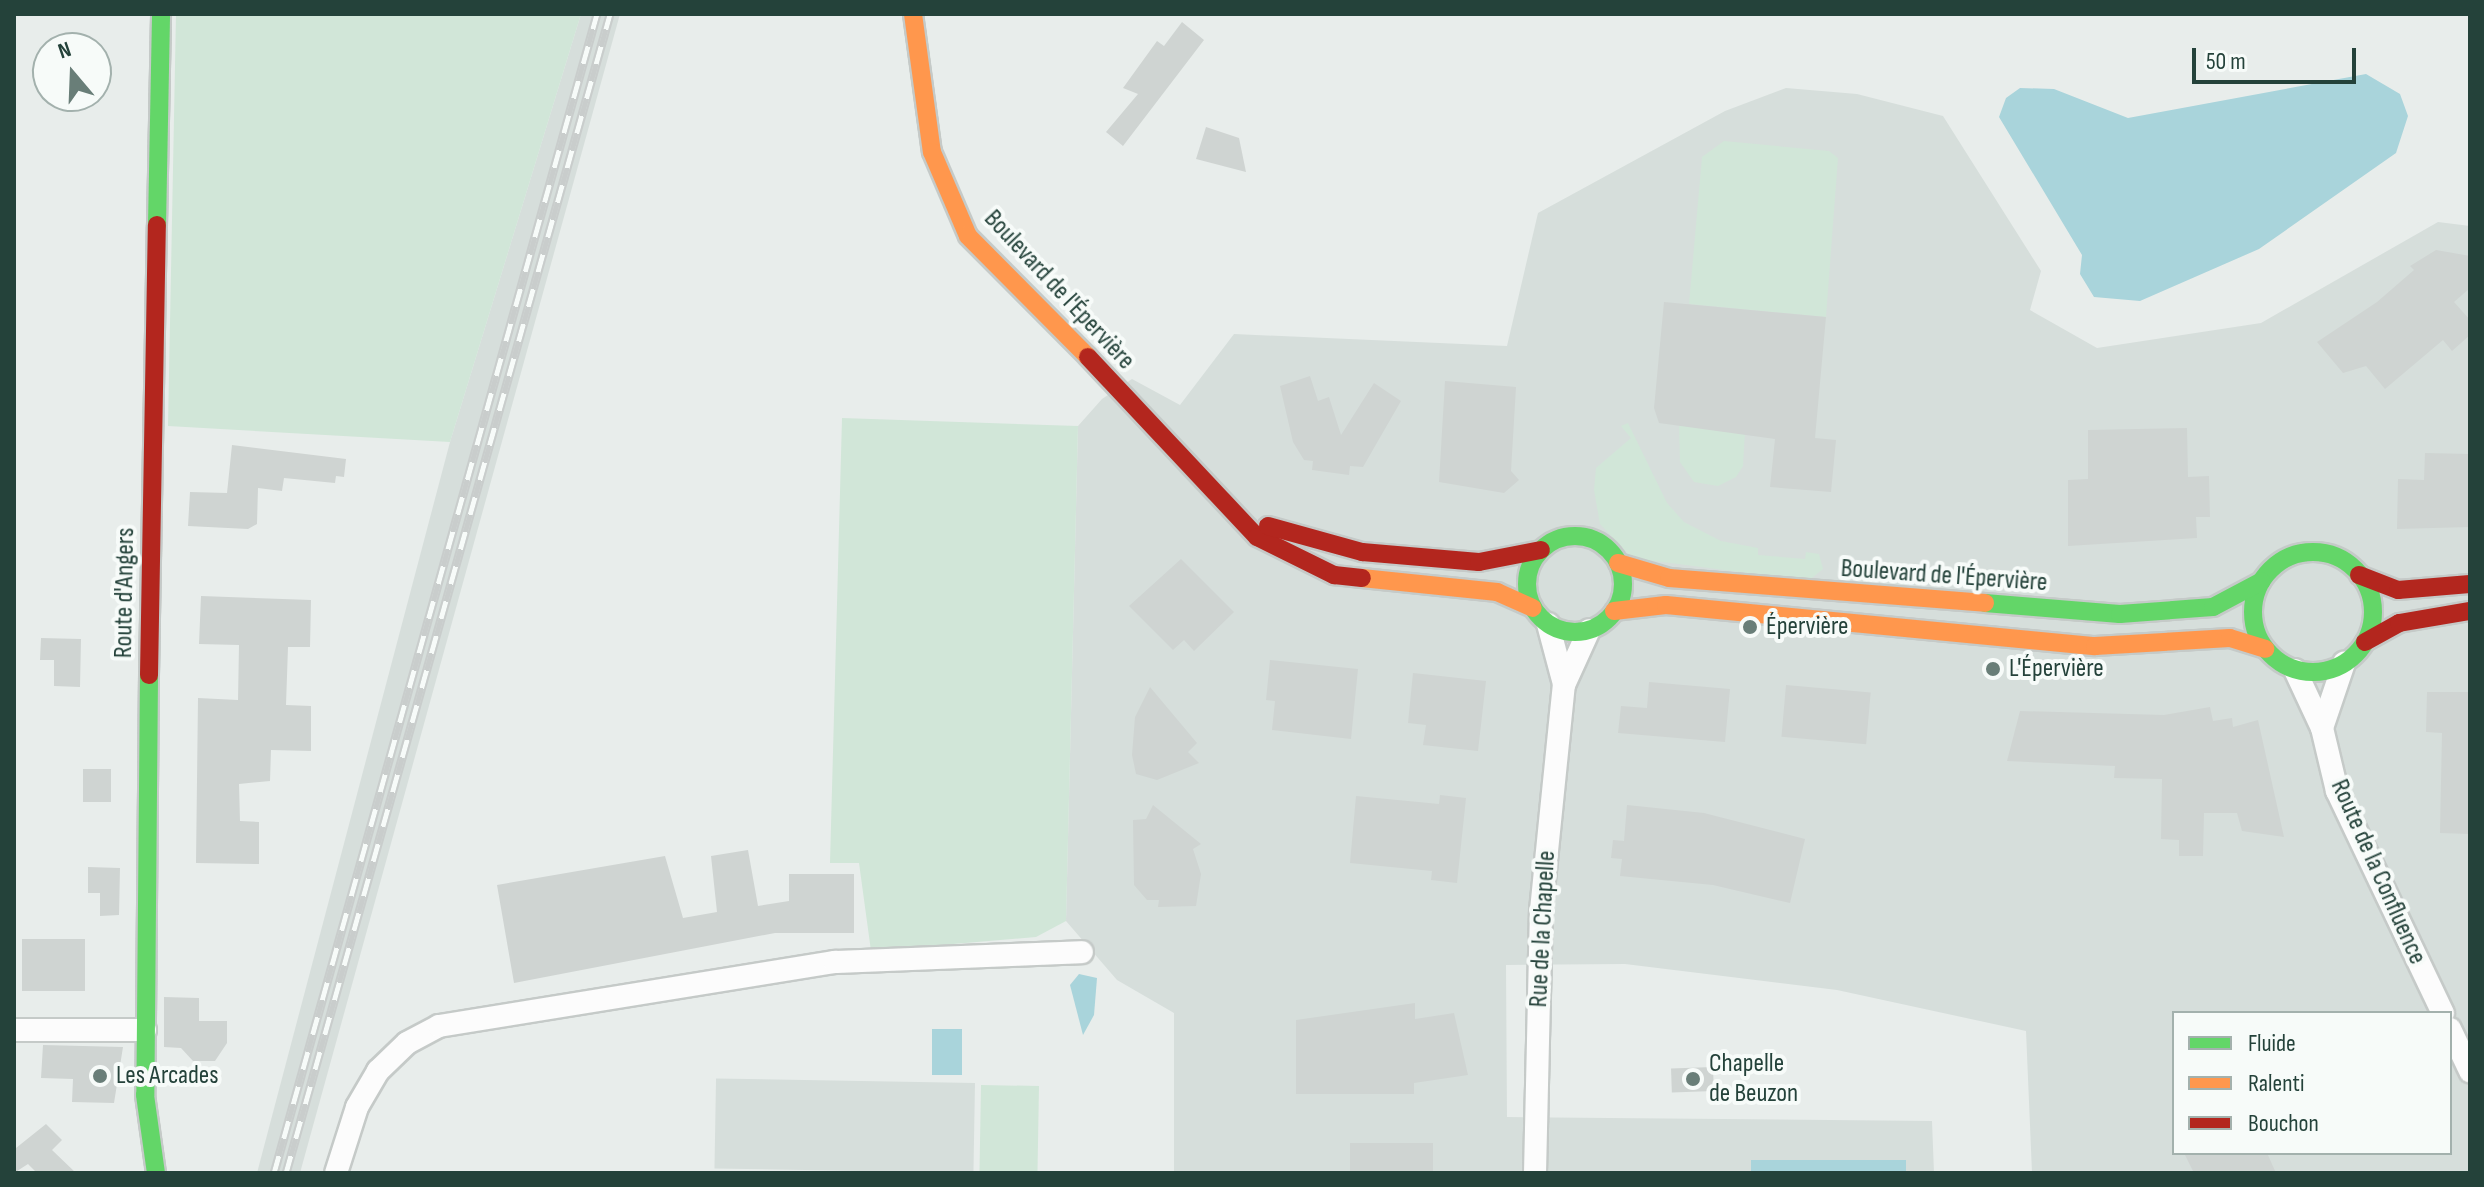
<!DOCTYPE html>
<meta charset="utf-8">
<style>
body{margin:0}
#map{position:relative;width:2484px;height:1187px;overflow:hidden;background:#e8edeb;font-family:"Sofia Sans Condensed",sans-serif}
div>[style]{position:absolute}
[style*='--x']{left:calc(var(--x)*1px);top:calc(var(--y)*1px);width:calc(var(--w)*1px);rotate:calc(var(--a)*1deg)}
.built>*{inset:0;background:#d6dedb;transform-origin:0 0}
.green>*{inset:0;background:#d1e6d8;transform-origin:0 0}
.water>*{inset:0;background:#a9d4db;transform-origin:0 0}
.building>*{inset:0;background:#cfd4d2;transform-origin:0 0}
.roads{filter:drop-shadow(2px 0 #c5cac8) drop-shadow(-2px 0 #c5cac8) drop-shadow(0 2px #c5cac8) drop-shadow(0 -2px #c5cac8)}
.street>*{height:22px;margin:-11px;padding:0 11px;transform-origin:11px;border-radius:11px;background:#fcfcfc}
.fast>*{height:18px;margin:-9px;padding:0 9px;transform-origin:9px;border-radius:9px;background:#63d668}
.fast>.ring{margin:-9px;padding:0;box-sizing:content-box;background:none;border:18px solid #63d668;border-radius:50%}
.slow>*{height:18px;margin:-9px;padding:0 9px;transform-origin:9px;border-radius:9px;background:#ff974d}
.jam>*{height:18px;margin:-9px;padding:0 9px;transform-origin:9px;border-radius:9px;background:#b3261e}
.rail>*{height:9px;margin-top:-4.5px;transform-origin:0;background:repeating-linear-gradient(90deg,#f7fbf9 0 18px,#c9cdcc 0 36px);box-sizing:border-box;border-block:2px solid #c9cdcc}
.dots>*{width:22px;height:22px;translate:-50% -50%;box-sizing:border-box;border:4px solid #f7fbf9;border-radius:50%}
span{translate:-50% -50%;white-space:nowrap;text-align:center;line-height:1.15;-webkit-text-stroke:8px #f7fbf9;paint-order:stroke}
.street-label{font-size:26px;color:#24423a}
.poi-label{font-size:26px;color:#24423a}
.left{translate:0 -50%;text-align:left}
.frame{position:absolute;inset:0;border:16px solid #24423a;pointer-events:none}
.legend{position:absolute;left:2172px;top:1011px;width:280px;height:144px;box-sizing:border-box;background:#f7fbf9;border:2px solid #a3b1ad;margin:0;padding:10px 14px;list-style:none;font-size:24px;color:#24423a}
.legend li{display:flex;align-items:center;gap:16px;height:40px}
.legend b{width:40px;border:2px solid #a3b1ad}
.north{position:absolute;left:32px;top:32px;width:80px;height:80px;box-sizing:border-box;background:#f7fbf9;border:2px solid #a3b1ad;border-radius:50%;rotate:341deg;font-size:22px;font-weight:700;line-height:32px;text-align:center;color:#24423a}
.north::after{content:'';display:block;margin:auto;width:28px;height:36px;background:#697e78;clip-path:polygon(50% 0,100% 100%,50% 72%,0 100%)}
.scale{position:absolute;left:2192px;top:48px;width:164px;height:36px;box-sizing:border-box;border:4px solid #24423a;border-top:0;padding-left:10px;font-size:24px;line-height:28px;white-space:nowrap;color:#24423a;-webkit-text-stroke:6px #f7fbf9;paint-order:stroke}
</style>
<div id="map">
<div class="built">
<i style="clip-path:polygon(581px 14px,620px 14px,300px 1173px,257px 1173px,450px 442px)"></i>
<i style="clip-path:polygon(evenodd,1786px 88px,1857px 94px,1943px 116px,2041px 271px,2030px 310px,2097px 348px,2261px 323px,2438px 222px,2470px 226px,2470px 1173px,2032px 1173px,2026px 1031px,1837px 990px,1625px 964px,1506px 965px,1507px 1117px,1932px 1121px,1934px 1173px,1174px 1173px,1174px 1013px,1117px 980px,1066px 921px,1078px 426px,1102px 399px,1132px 379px,1180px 405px,1234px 334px,1507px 346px,1538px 213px,1725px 111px,1786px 88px,2174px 1013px,2450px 1013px,2450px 1153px,2174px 1153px,2174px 1013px)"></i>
<i style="left:975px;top:1083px;width:90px;height:259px;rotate:91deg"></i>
</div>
<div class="green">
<i style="clip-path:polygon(176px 14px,581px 14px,450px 442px,168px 426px)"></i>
<i style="clip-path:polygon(1724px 141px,1829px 151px,1838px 158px,1826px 317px,1689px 304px,1702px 157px)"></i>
<i style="clip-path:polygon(842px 418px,1078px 426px,1066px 921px,1036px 937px,871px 951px,859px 863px,830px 863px)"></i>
<i style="clip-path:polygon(1628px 423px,1667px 503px,1684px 522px,1721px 541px,1758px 548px,1758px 555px,1805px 559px,1806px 552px,1819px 554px,1823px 569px,1808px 581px,1632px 558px,1600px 524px,1594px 490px,1596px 468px,1631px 438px,1621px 426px)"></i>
<i style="clip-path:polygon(1679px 425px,1745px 431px,1743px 466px,1736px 477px,1718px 486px,1694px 482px,1680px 462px)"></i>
<i style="left:1039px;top:1086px;width:87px;height:58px;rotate:91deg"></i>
</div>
<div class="water">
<i style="clip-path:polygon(2366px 74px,2400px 94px,2408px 116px,2396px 153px,2259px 249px,2140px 301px,2094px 297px,2080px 274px,2082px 255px,1999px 117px,2006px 98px,2020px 88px,2054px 89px,2128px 118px)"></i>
<i style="clip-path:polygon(1079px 974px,1097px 978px,1094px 1015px,1083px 1035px,1070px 985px)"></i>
<i style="left:932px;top:1029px;width:30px;height:46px"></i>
<i style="left:1751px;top:1160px;width:155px;height:13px"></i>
</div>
<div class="building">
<i style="clip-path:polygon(1182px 22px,1204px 40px,1123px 146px,1106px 132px,1138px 94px,1123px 88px,1157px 41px,1164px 46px)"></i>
<i style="clip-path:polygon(1206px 127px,1239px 138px,1246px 172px,1196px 159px)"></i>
<i style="clip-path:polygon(2436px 250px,2470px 256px,2470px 288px,2454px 302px,2470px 320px,2470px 335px,2452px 351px,2443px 340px,2385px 389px,2366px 366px,2343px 373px,2317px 342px,2377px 302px,2414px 270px,2410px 266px)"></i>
<i style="clip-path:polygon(1664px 302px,1826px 317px,1815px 438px,1836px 440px,1831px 492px,1770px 487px,1775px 439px,1659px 423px,1654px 408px)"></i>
<i style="clip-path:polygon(1310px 376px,1318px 401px,1329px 397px,1341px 435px,1374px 383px,1401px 401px,1363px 467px,1350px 466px,1349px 475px,1312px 470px,1313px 461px,1304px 460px,1293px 442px,1280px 386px)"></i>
<i style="clip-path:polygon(1445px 381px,1516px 387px,1511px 471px,1519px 480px,1504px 493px,1439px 482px)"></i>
<i style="clip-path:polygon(2187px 428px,2188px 477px,2209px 476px,2210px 517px,2196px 517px,2197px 538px,2068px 546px,2068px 480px,2088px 479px,2088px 430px)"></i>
<i style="clip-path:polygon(232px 445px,346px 459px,344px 477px,336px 476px,335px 483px,284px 478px,282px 491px,258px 488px,257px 524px,248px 529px,188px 526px,190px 492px,227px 493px)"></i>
<i style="clip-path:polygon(2425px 453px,2470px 454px,2470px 527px,2397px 529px,2398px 479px,2424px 480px)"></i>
<i style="clip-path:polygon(1181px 559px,1234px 612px,1194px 651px,1184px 640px,1173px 650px,1129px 606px)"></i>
<i style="clip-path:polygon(201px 596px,311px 600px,310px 647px,288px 647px,286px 705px,311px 706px,311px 751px,271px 750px,270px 781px,239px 784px,240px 821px,259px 822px,259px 864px,196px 863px,198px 698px,238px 700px,239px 645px,199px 644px)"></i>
<i style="clip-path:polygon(41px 638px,81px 639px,80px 687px,54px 686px,54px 660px,40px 660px)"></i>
<i style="clip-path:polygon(1270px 660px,1358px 669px,1351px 739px,1272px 730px,1275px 701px,1266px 700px)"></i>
<i style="clip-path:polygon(1413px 673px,1486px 681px,1478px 751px,1423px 745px,1426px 725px,1408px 723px)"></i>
<i style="clip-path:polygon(1649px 682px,1730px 689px,1725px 742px,1618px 733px,1621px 706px,1647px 708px)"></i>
<i style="left:1786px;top:685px;width:85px;height:52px;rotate:5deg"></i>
<i style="clip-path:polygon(1150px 687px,1197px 743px,1188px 752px,1199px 763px,1157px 780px,1136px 774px,1132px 755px,1135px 717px)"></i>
<i style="clip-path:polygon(2427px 692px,2470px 692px,2470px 834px,2440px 833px,2442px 733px,2426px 732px)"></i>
<i style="clip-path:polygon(2210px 707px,2213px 721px,2232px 718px,2233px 727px,2258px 720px,2284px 837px,2242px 831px,2237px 813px,2204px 813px,2203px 856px,2179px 856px,2179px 840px,2161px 839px,2162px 779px,2114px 778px,2115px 766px,2007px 761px,2020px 711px,2164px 715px)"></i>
<i style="left:83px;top:769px;width:28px;height:33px"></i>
<i style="clip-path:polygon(1440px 795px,1466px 798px,1457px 883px,1431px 880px,1432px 871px,1350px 863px,1356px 796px,1439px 804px)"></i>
<i style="clip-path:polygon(1153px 805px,1201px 844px,1193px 849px,1201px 874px,1196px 906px,1158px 907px,1159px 900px,1147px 900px,1134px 885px,1133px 820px,1146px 819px)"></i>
<i style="clip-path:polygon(1627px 805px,1704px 813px,1805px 839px,1790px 903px,1713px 885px,1620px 876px,1622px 859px,1611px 858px,1613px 840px,1624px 841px)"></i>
<i style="clip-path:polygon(748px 850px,758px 906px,789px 901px,789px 874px,854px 874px,854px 933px,775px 933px,514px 983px,497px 885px,665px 856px,683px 918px,717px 912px,711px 856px)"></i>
<i style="clip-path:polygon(88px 867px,120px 868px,119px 915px,100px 916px,100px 893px,88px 893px)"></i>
<i style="left:22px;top:939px;width:63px;height:52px"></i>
<i style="clip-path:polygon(164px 997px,199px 998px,199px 1021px,227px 1021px,227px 1043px,215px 1061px,193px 1061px,181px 1048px,164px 1047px)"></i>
<i style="clip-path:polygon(1415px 1003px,1415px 1019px,1454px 1013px,1468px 1075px,1414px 1083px,1414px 1094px,1296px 1094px,1296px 1020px)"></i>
<i style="clip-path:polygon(43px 1045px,123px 1047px,114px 1103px,72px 1102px,73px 1079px,41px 1078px)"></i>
<i style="left:1713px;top:1067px;width:24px;height:42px;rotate:88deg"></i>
<i style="clip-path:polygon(46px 1124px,62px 1140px,52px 1150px,76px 1173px,37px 1173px,28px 1164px,14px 1173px,16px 1148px)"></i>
<i style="left:1350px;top:1143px;width:83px;height:30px"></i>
<i style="clip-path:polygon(2184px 1153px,2267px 1153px,2276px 1173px,2194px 1173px)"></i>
</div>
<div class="roads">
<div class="street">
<i style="--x:1548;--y:624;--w:62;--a:75.1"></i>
<i style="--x:2295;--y:670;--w:64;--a:65"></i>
<i style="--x:2322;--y:728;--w:65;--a:76.6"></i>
<i style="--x:2337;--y:791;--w:246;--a:64.5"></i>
<i style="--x:2322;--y:728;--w:69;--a:-71.3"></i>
<i style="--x:2450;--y:1029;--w:47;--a:64.5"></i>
<i style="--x:14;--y:1030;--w:131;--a:0"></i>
<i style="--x:336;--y:1173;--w:69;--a:-72.3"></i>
<i style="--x:357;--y:1107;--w:42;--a:-59.7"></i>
<i style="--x:378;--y:1071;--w:40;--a:-44"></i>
<i style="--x:407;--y:1043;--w:36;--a:-28"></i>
<i style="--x:439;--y:1026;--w:401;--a:-9.2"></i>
<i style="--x:835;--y:962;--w:247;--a:-2.3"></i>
<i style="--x:1535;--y:1173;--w:263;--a:-88.7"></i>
<i style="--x:1541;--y:910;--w:226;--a:-84.2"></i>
<i style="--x:1564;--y:685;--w:60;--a:-65.6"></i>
</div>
<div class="fast">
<i style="--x:157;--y:225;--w:211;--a:-88.9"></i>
<i class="ring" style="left:1527px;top:536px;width:78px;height:78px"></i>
<i class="ring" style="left:2253px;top:552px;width:102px;height:102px"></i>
<i style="--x:1985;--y:603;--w:135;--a:4.7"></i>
<i style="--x:2120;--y:614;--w:93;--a:-4.3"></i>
<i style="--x:2213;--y:607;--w:55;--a:-28"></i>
<i style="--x:149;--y:675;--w:420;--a:90.5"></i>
<i style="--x:145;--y:1095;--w:79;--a:82"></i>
</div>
<div class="slow">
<i style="--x:913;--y:14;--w:139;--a:82.2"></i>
<i style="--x:932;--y:152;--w:91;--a:66.8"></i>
<i style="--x:968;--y:236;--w:170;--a:45.2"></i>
<i style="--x:1618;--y:563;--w:53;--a:16.4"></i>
<i style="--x:1669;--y:578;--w:317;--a:4.5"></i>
<i style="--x:1362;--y:578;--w:136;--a:5.9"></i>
<i style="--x:1497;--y:592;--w:39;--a:24"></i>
<i style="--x:1614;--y:611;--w:52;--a:-6.6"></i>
<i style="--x:1666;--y:605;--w:431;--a:5.5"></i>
<i style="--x:2095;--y:646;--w:135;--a:-3.4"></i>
<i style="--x:2230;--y:638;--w:37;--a:17"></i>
</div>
<div class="jam">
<i style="--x:1088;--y:357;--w:247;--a:46.8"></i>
<i style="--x:1257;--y:537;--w:86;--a:26.3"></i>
<i style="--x:1334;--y:575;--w:28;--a:6"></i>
<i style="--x:1268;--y:526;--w:98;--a:15.5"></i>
<i style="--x:1362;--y:552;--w:117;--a:4.9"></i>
<i style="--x:1479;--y:562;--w:63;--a:-11"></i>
<i style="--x:2359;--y:575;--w:42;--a:21"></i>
<i style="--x:2398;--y:590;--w:72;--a:-4.8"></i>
<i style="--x:2365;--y:642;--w:39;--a:-29"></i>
<i style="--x:2399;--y:623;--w:72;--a:-9.6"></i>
<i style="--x:149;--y:675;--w:450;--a:-89"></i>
</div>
</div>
<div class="rail">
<i style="--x:274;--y:1173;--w:1203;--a:-74.43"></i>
<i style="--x:286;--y:1173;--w:1203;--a:-74.38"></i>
</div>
<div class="dots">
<i style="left:1750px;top:627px;background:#697e78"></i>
<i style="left:1993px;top:669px;background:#697e78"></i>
<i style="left:100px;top:1076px;background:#697e78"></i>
<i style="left:1693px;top:1079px;background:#697e78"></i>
</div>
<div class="street-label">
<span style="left:1059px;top:290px;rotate:47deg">Boulevard de l'Épervière</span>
<span style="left:1944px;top:576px;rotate:4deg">Boulevard de l'Épervière</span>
<span style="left:125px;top:593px;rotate:-89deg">Route d'Angers</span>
<span style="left:2378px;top:872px;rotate:66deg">Route de la Confluence</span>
<span style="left:1543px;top:929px;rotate:-87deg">Rue de la Chapelle</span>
</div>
<div class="poi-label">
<span class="left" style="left:1766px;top:627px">Épervière</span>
<span class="left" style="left:2009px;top:669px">L'Épervière</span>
<span class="left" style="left:1709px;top:1079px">Chapelle<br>de Beuzon</span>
<span class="left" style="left:116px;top:1076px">Les Arcades</span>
</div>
<div class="frame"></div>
<ul class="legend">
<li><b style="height:10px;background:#63d668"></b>Fluide</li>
<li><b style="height:10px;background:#ff974d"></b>Ralenti</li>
<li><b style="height:10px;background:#b3261e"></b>Bouchon</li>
</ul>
<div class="north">N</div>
<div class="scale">50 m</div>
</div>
